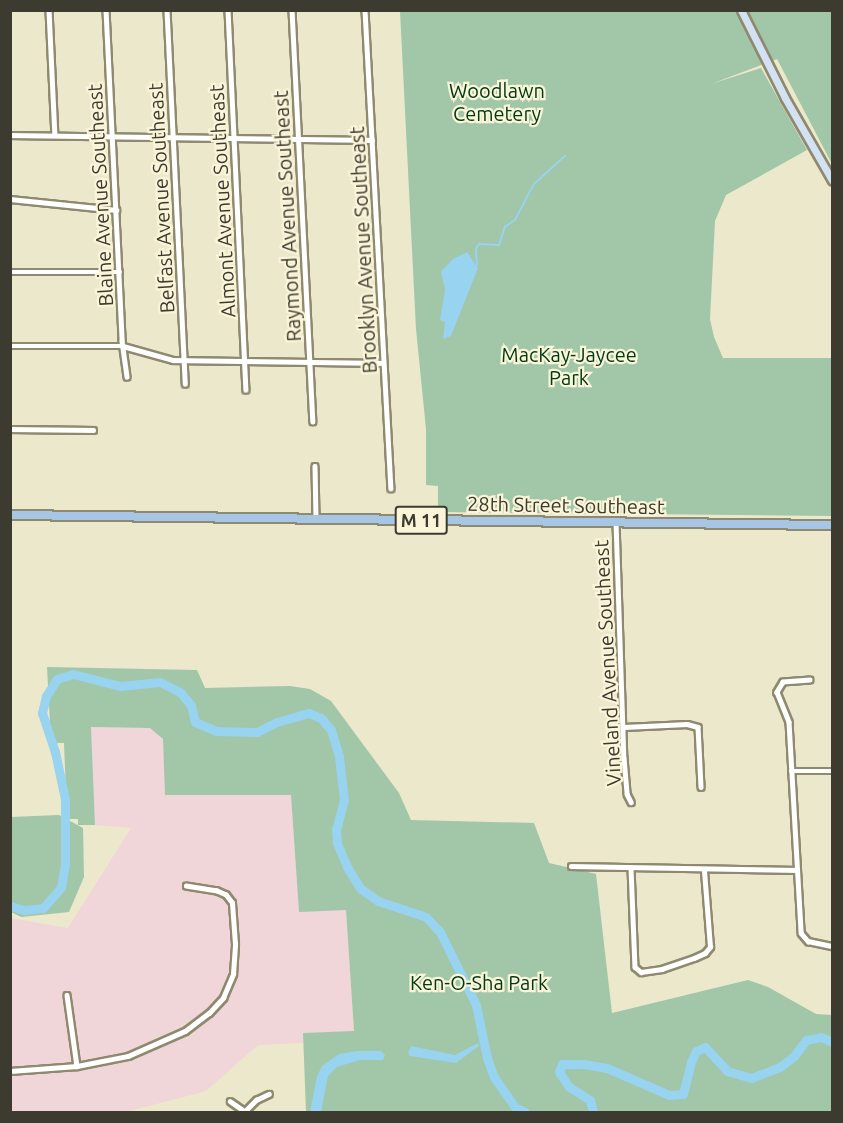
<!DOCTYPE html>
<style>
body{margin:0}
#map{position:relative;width:843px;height:1123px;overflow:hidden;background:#ece8cb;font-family:Ubuntu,sans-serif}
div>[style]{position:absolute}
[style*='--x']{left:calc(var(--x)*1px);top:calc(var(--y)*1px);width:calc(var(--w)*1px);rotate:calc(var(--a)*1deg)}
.industrial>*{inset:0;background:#f0d5d9}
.green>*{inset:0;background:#a1c6a8}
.water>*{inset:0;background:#98d3ef}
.stream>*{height:1.5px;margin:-0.75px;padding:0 0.75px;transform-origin:0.75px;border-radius:0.75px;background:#98d3ef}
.river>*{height:9px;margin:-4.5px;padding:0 4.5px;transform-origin:4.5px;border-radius:4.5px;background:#98d3ef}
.roads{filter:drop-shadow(2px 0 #8e896f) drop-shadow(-2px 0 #8e896f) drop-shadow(0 2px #8e896f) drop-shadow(0 -2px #8e896f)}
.street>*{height:4.5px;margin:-2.25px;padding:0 2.25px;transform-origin:2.25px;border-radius:2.25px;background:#fff}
.secondary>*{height:7px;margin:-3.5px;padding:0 3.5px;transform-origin:3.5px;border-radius:3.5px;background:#d3e2f2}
.primary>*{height:8px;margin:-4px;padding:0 4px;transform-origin:4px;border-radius:4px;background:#a7c5e5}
span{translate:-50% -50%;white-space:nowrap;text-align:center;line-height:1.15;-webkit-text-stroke:4.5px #faf5d8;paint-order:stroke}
.shield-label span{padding:2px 4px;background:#faf5d8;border:2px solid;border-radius:4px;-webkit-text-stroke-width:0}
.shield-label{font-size:18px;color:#3d3b30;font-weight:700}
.park-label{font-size:20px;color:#003917}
.street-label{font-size:20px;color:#3d3b30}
.frame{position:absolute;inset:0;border:12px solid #3d3b30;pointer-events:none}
</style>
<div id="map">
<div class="industrial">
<i style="clip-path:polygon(91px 727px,151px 728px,163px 739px,165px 795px,291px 795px,299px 911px,346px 910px,354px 1032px,303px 1033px,303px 1043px,258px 1045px,206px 1091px,126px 1112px,11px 1112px,10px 918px,68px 928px,131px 828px,95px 825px)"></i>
</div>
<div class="green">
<i style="clip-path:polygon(400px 11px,832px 11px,832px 164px,777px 59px,711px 84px,761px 68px,807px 150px,726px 195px,715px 221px,710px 319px,714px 337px,723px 358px,832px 358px,832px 516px,438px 512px,438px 486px,426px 485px,426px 429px,416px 329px)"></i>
<i style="clip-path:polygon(47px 667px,197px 670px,205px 688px,290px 686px,310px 689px,331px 701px,399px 793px,411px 820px,534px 823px,549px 863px,596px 874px,612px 1013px,748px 980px,768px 987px,816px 1014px,832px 1015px,832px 1112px,306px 1112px,303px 1033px,354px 1031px,346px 910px,299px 912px,291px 795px,165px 795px,163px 739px,150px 728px,91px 727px,95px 825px,78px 825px,78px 819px,67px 819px,64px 743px,51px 743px)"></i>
<i style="clip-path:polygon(59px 815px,83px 828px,84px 877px,69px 912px,21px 917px,11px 912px,11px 817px)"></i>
</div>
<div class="water">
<i style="clip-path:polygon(467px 252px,478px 268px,451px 336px,443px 339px,445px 322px,440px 320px,445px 290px,441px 271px,453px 259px)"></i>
<i style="clip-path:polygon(478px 1043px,479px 1046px,456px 1063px,410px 1056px,408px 1053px,411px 1046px,455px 1055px)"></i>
<i style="clip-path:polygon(357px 1051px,381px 1051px,385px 1055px,383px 1060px,360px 1060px,337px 1067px,328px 1076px,321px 1112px,310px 1112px,317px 1076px,322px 1066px,339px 1054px)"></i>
</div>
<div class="stream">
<i style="--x:477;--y:265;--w:16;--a:-94"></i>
<i style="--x:476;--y:249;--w:6;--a:-59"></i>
<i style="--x:479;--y:244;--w:20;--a:3"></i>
<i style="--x:499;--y:245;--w:19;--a:-72"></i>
<i style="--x:505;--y:227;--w:12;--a:-35"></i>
<i style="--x:515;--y:220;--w:41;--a:-62.2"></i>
<i style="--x:534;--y:184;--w:42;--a:-42.1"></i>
</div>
<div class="river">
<i style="--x:10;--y:906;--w:15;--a:16"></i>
<i style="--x:24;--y:910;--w:19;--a:-6"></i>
<i style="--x:43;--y:908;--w:28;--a:-49"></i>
<i style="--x:61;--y:887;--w:23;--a:-80"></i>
<i style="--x:65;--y:864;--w:65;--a:-90"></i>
<i style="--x:65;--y:799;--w:48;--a:-102"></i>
<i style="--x:55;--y:752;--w:41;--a:-108.4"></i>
<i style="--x:42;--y:713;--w:17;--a:-77"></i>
<i style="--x:46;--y:696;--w:20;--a:-57"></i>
<i style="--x:57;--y:679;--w:17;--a:-17"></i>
<i style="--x:73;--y:674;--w:49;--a:14.3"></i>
<i style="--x:120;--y:686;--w:40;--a:-5.7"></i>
<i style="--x:160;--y:682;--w:22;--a:27"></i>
<i style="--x:180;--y:692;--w:17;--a:50"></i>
<i style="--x:191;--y:705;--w:17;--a:77"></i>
<i style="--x:195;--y:722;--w:23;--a:23"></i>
<i style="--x:216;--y:731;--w:41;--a:1.4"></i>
<i style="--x:257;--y:732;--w:22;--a:-27"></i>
<i style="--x:277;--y:722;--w:33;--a:-16"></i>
<i style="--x:309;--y:713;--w:13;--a:23"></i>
<i style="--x:321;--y:718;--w:16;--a:50"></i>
<i style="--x:331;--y:730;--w:28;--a:73"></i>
<i style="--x:339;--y:757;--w:43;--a:83.4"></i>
<i style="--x:344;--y:800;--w:30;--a:105"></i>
<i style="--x:336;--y:829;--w:14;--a:86"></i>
<i style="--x:337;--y:843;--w:26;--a:67"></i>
<i style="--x:347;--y:867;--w:26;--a:58"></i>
<i style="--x:361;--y:889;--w:21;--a:35"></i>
<i style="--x:378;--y:901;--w:51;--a:18.4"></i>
<i style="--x:426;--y:917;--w:21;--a:47"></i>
<i style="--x:440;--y:932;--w:81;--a:63.7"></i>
<i style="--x:476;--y:1005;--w:54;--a:78.3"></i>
<i style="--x:487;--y:1058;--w:20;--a:70"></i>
<i style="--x:494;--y:1077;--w:38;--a:55"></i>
<i style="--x:516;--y:1108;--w:10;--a:24"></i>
<i style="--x:593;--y:1112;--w:12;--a:-104"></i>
<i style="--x:590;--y:1100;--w:25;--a:-148"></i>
<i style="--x:569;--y:1087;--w:18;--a:-124"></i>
<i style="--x:559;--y:1072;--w:9;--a:-69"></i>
<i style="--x:562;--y:1064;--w:22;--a:0"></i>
<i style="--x:584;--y:1064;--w:23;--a:10"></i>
<i style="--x:607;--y:1068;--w:68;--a:23.5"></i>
<i style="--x:669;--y:1095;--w:14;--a:-4"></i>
<i style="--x:683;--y:1094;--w:33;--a:-76"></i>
<i style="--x:691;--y:1062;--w:12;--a:-66"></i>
<i style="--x:696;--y:1051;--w:10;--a:-24"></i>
<i style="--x:705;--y:1047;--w:33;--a:47"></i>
<i style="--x:727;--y:1071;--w:25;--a:16"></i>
<i style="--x:751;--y:1078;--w:31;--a:-21"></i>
<i style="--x:780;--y:1067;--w:18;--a:-38"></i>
<i style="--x:794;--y:1056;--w:20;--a:-53"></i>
<i style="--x:806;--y:1040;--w:15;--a:-11"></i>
<i style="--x:821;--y:1037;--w:12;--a:24"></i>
</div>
<div class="roads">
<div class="street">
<i style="--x:49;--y:10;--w:125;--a:87.3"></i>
<i style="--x:106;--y:10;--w:331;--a:87.2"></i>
<i style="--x:122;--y:341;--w:36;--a:82"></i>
<i style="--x:167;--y:10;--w:374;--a:87.2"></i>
<i style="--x:228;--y:10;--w:380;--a:87.3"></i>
<i style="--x:292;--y:10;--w:412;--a:87.1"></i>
<i style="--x:365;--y:10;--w:479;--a:86.9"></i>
<i style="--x:10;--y:135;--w:362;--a:0.8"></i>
<i style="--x:10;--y:199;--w:107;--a:5.9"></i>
<i style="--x:10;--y:272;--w:110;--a:0"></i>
<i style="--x:10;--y:346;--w:113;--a:0"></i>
<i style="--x:123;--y:346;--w:52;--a:15.6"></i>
<i style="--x:173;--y:360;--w:210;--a:0.8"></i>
<i style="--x:10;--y:429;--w:83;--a:0.7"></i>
<i style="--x:315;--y:466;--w:53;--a:88.9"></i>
<i style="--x:616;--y:522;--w:236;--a:88.1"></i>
<i style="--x:624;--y:758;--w:36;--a:85"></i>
<i style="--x:627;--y:794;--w:9;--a:63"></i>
<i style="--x:810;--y:680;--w:27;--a:176"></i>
<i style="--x:783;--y:682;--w:12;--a:121"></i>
<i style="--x:777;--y:692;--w:32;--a:68"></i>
<i style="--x:789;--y:722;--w:211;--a:86.7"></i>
<i style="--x:801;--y:933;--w:11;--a:49"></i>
<i style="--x:808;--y:941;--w:25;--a:12"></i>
<i style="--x:624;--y:727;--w:63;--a:-2.7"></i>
<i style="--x:687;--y:724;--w:11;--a:15"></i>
<i style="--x:698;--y:727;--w:60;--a:87.1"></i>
<i style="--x:791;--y:771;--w:41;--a:0"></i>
<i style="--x:571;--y:866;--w:225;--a:1"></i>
<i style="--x:631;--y:868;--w:99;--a:87.7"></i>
<i style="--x:635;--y:967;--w:8;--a:40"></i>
<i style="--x:641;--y:972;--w:21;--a:-8"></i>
<i style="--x:662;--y:969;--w:34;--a:-19"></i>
<i style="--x:694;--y:958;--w:12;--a:-24"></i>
<i style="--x:705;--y:953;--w:8;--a:-50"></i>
<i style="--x:710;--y:947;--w:77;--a:-94.5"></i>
<i style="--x:67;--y:995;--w:72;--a:82"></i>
<i style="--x:10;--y:1071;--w:67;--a:-4.3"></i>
<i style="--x:77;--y:1066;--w:52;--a:-11.1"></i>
<i style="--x:128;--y:1056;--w:62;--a:-23.7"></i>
<i style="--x:185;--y:1031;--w:30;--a:-37"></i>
<i style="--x:209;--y:1013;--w:21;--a:-47"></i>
<i style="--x:223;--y:998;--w:26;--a:-67"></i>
<i style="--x:233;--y:974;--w:30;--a:-86"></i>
<i style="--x:235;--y:944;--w:41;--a:-94.2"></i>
<i style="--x:232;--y:903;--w:10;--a:-127"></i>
<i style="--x:226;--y:895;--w:10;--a:-156"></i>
<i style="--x:217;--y:891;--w:31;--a:-171"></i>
<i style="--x:230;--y:1101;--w:19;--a:35"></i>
<i style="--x:245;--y:1111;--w:16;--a:-45"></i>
<i style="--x:256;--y:1100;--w:14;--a:-25"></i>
</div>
<div class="secondary">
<i style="--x:741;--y:10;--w:98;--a:63.4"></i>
<i style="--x:785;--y:98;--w:95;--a:60.2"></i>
</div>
<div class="primary">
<i style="--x:10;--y:515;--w:822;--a:0.7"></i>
</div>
</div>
<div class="shield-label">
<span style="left:421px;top:520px">M 11</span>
</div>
<div class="park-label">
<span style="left:497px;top:102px">Woodlawn<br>Cemetery</span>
<span style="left:569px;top:366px">MacKay-Jaycee<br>Park</span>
<span style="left:479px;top:982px">Ken-O-Sha Park</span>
</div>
<div class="street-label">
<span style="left:100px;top:195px;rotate:-93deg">Blaine Avenue Southeast</span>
<span style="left:161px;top:198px;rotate:-93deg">Belfast Avenue Southeast</span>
<span style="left:222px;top:201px;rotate:-93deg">Almont Avenue Southeast</span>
<span style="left:287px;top:216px;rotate:-93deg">Raymond Avenue Southeast</span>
<span style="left:363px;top:250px;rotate:-93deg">Brooklyn Avenue Southeast</span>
<span style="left:566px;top:505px;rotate:1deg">28th Street Southeast</span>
<span style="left:607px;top:663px;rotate:-93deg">Vineland Avenue Southeast</span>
</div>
<div class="frame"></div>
</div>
